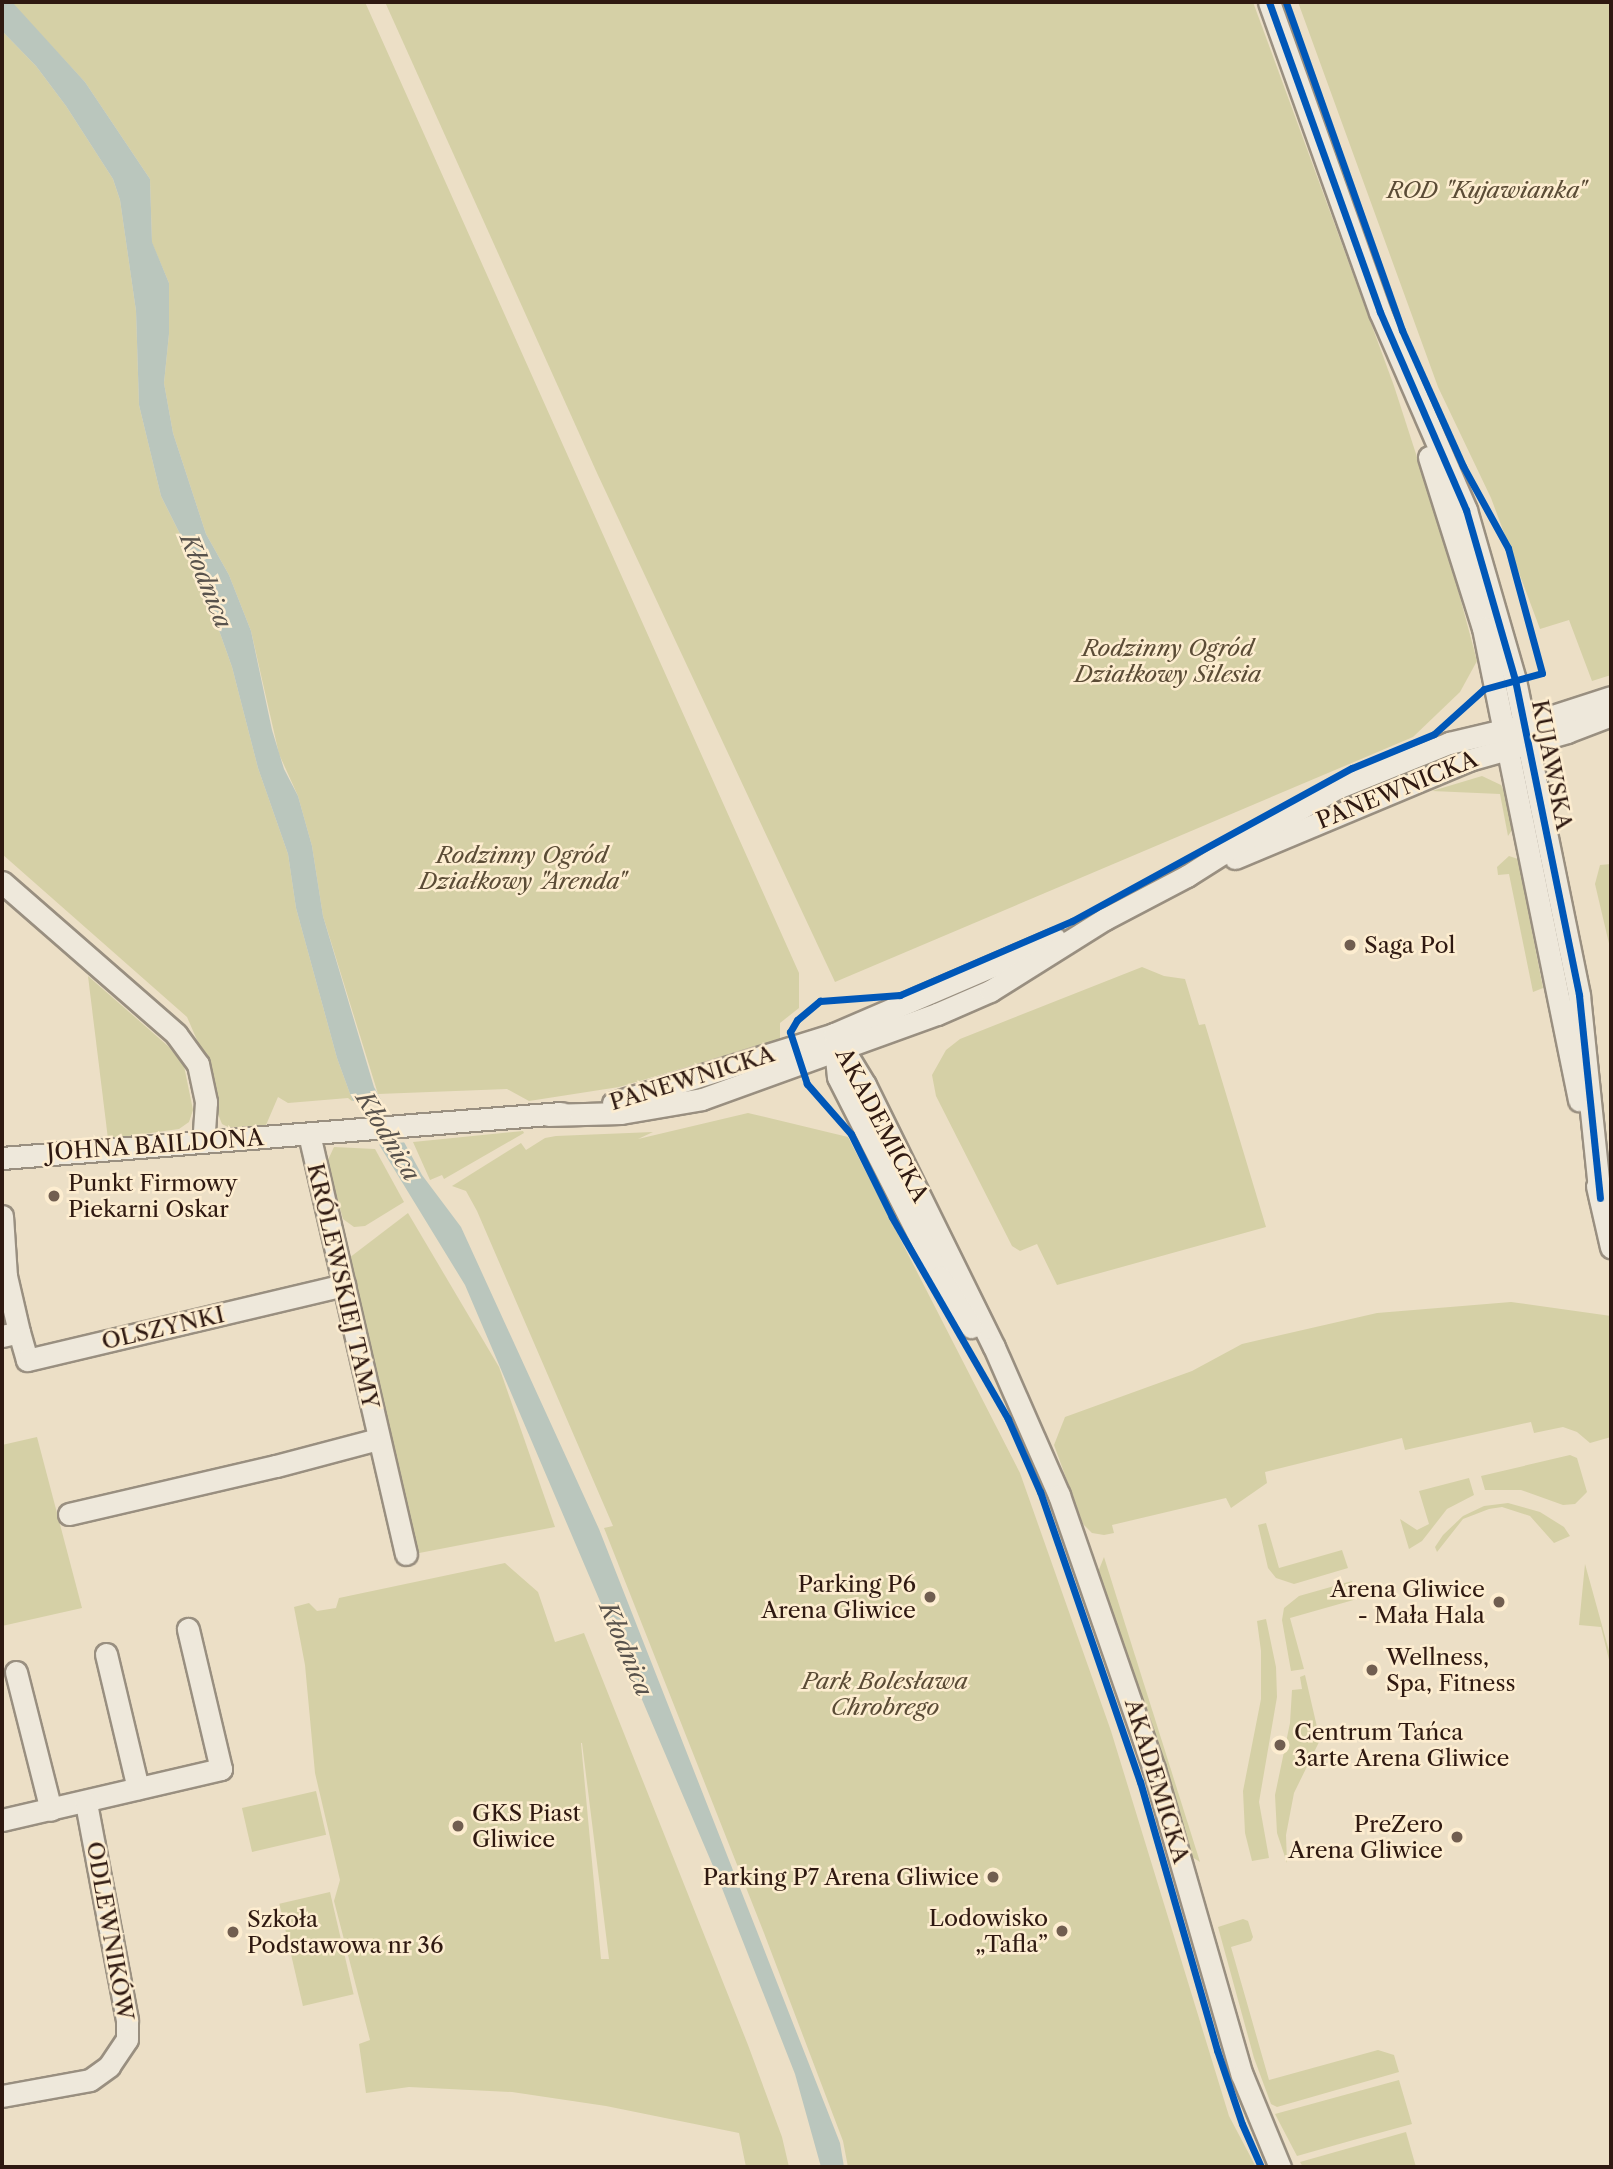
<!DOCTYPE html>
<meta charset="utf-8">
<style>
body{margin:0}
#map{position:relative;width:1613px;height:2169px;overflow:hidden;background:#ecdfc6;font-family:"Libre Caslon Text",serif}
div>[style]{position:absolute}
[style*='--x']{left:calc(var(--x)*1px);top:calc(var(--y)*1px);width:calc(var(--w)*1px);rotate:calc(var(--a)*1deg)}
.green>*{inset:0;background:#d5d0a6;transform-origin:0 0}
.water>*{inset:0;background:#bac6bd}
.pier>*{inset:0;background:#ecdfc6}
.roads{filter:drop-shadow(2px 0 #998f80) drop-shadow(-2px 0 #998f80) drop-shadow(0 2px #998f80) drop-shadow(0 -2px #998f80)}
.minor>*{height:21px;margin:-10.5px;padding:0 10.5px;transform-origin:10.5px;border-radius:10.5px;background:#eee8db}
.cycleway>*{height:7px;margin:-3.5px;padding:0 3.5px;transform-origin:3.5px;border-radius:3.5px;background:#0057b8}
.dots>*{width:19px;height:19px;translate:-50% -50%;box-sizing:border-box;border:4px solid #fdedd0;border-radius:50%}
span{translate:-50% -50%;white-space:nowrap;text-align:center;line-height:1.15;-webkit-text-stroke:5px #fdedd0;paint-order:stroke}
.park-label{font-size:23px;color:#5b4c36;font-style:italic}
.street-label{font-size:23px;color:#2f1911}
.poi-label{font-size:23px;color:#2f1911}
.left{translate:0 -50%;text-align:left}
.right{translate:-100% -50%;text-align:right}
.water-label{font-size:24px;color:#58524c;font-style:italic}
.frame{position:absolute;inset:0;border:4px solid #2f1911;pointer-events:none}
</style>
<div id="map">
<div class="green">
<i style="clip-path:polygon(11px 2px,365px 2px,799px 973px,799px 1008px,780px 1023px,780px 1040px,619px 1087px,529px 1101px,507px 1089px,378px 1094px,323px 916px,312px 846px,298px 796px,279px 754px,251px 631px,229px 575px,206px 534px,173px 433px,164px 383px,169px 334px,169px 283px,152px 243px,150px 179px,85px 82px)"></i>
<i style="clip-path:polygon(385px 2px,1253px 2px,1394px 386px,1449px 556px,1477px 661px,1460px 692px,1413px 737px,835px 982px,597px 473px)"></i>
<i style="clip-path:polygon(1298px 2px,1611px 2px,1611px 675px,1592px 681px,1569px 620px,1540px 629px,1491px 498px,1438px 387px)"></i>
<i style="clip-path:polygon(2px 31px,36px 66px,66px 106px,113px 179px,120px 200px,136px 311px,139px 405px,161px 496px,197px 568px,232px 667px,258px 768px,288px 854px,296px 908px,337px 1058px,353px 1102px,348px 1098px,288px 1103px,278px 1097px,266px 1125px,232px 1129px,222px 1124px,216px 1109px,213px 1077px,187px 1017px,2px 854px)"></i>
<i style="clip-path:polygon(1482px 776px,1501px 785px,1506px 795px,1512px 830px,1508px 836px,1500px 794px,1432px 791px)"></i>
<i style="clip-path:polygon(1509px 856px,1518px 859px,1543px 988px,1533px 992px,1509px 874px,1498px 875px,1497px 867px)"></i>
<i style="clip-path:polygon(1611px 864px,1611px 952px,1595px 884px,1600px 865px)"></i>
<i style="clip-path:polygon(1142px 967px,1164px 976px,1185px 979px,1199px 1025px,1205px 1024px,1266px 1227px,1057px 1285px,1037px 1244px,1020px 1251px,1012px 1246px,936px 1096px,932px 1075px,946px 1050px,960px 1039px)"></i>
<i style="clip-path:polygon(88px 976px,168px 1046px,184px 1066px,193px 1110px,189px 1122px,179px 1129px,108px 1139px)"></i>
<i style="clip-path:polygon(748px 1113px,848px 1137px,1020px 1473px,1111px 1731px,1229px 2116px,1256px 2167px,848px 2167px,843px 2141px,764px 1933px,604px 1528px,613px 1526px,477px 1211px,466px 1191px,452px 1186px,521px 1143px,526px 1150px,545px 1138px,556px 1136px,653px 1132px,638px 1139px)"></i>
<i style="clip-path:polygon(523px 1131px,524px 1133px,444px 1179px,442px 1175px,430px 1180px,413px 1142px)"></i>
<i style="clip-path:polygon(334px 1147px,375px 1149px,404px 1202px,365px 1226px,354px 1227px,343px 1219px,327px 1162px)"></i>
<i style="clip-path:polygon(408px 1213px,499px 1367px,555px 1527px,414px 1554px,349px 1258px)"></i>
<i style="clip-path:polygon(1511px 1302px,1611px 1316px,1611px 1437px,1590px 1443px,1577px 1432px,1563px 1427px,1534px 1433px,1531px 1422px,1405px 1450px,1402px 1438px,1265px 1472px,1267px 1483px,1231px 1508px,1226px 1498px,1112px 1525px,1114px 1533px,1104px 1535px,1092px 1533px,1083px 1524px,1054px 1445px,1065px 1417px,1192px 1371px,1242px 1344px,1377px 1313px)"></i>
<i style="clip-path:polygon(37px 1437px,82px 1608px,2px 1626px,2px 1445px)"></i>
<i style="clip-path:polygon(1570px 1455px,1577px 1458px,1587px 1492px,1575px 1504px,1563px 1505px,1521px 1490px,1485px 1490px,1481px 1476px)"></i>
<i style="clip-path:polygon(1469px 1478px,1474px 1495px,1447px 1509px,1422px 1541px,1409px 1549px,1400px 1519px,1417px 1530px,1429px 1524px,1419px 1491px)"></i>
<i style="clip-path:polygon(1508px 1503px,1540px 1512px,1564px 1527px,1570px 1536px,1554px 1543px,1530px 1516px,1502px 1507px,1489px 1509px,1463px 1519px,1437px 1552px,1435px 1547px,1443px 1535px,1463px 1516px,1484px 1506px)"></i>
<i style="clip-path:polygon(1266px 1523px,1279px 1568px,1342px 1550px,1348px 1568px,1294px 1584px,1276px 1578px,1268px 1568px,1258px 1525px)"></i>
<i style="clip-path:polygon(1104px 1557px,1200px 1862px,1189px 1855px,1098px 1580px,1098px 1572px)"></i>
<i style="clip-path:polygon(evenodd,505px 1563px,538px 1592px,555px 1642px,584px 1633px,748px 2045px,782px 2137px,789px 2167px,746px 2167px,739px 2133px,606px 2106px,512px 2092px,409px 2087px,366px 2093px,359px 2044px,370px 2040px,334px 1901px,340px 1880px,315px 1773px,305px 1665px,294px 1607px,309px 1603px,317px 1611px,336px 1608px,339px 1598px,505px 1563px,581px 1743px,582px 1743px,609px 1959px,601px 1959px,581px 1743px)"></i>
<i style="clip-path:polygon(1585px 1564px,1611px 1658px,1611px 1668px,1601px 1627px,1579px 1625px)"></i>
<i style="clip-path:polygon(1352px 1581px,1357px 1599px,1290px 1618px,1304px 1669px,1291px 1671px,1282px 1620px,1284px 1608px,1299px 1596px)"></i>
<i style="clip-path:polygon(1266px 1619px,1276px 1667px,1277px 1697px,1259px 1802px,1269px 1858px,1252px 1861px,1245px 1833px,1243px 1791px,1261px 1699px,1261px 1651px,1257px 1621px)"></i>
<i style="clip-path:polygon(1305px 1675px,1320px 1740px,1294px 1793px,1286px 1835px,1287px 1863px,1277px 1833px,1275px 1795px,1290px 1723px,1292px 1690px,1302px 1689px,1300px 1677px)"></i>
<i style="left:316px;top:1791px;width:45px;height:76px;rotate:77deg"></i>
<i style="left:330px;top:1892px;width:105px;height:52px;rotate:77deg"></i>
<i style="clip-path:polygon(1243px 1919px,1248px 1921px,1253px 1937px,1251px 1941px,1231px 1947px,1269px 2080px,1378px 2050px,1394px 2055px,1399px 2072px,1277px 2107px,1271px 2104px,1254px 2058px,1218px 1927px)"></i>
<i style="clip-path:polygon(1399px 2080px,1412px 2124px,1357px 2139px,1297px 2156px,1275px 2114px)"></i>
<i style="clip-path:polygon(1406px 2132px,1416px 2167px,1303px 2167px,1300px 2162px)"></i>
</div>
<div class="water">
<i style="clip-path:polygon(2px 2px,13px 3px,85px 82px,150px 179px,152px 242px,169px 283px,169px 334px,164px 383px,173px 433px,206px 534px,229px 575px,251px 631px,272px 730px,284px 769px,298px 796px,312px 846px,323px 916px,374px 1087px,422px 1175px,461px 1227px,599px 1529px,840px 2143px,844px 2167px,821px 2167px,795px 2074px,716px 1873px,465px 1285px,353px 1102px,337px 1058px,296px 908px,288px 854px,258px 768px,232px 667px,197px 568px,161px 496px,139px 405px,136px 311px,120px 200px,113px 179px,66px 106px,36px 66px,2px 31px)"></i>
</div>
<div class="pier">
<i style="clip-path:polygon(385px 1099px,408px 1142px,375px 1145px,350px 1101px)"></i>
</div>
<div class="roads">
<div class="minor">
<i style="--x:1269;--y:2;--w:329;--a:70.3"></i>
<i style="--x:1380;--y:312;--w:216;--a:66.5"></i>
<i style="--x:1466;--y:510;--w:177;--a:73.9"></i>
<i style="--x:1515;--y:680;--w:321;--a:78.5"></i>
<i style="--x:1579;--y:995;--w:204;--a:84.1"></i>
<i style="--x:1429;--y:457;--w:179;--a:72.5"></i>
<i style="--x:1483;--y:628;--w:482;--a:78.5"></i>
<i style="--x:1235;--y:858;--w:254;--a:-22.7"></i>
<i style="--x:1469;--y:760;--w:102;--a:-15.9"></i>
<i style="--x:1567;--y:732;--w:47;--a:-21.1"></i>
<i style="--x:2;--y:882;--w:231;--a:41.1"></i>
<i style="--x:176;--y:1034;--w:37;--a:54"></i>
<i style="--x:198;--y:1064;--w:39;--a:78"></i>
<i style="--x:206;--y:1102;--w:39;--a:94"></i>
<i style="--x:834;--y:1034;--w:60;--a:58.7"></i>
<i style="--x:865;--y:1085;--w:292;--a:63.8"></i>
<i style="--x:994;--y:1347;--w:162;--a:66.3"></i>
<i style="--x:1059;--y:1495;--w:290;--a:70.9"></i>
<i style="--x:1154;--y:1769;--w:318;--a:74"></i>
<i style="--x:1242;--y:2075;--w:100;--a:67.6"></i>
<i style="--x:834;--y:1039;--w:38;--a:84"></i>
<i style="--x:838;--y:1077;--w:225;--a:63"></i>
<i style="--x:940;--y:1277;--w:59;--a:58.2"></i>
<i style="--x:613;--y:1103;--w:232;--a:-17.3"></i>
<i style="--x:834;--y:1034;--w:241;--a:-23.3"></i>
<i style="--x:548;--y:1115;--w:73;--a:-1.6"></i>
<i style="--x:621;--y:1113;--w:82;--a:-9.8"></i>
<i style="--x:702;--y:1099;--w:250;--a:-19.9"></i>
<i style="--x:937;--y:1014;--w:58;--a:-23.5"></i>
<i style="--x:990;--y:991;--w:136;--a:-32.1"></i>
<i style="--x:1105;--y:919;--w:93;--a:-27.7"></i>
<i style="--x:1187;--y:876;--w:65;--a:-32.5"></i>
<i style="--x:1242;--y:841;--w:109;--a:-29.2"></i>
<i style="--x:1337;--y:788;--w:121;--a:-21.9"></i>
<i style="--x:1449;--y:743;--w:78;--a:-13.3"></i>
<i style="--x:1525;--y:725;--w:90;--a:-18"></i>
<i style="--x:309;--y:1134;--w:431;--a:77"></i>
<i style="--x:2;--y:1158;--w:561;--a:-4.6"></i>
<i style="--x:1597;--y:1186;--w:63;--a:77.1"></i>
<i style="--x:2;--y:1216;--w:60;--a:86.2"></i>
<i style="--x:6;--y:1276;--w:57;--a:76.9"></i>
<i style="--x:2;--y:1336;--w:17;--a:-13"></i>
<i style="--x:19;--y:1332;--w:29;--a:74"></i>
<i style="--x:27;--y:1360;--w:326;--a:-13.3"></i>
<i style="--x:69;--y:1514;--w:212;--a:-13.1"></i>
<i style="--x:276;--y:1466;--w:106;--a:-14.8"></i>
<i style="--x:106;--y:1654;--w:138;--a:76.6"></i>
<i style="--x:16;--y:1672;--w:142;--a:75.8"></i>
<i style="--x:2;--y:1820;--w:225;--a:-13.1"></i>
<i style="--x:221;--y:1769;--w:144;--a:-103.3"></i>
<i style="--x:2;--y:2096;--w:89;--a:-10.3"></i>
<i style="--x:90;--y:2080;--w:24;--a:-36"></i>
<i style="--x:109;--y:2066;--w:32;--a:-56"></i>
<i style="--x:127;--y:2039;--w:19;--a:-90"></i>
<i style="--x:127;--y:2020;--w:222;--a:-100.7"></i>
</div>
</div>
<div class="cycleway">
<i style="--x:1269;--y:2;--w:329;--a:70.3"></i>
<i style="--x:1380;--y:312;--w:216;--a:66.5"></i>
<i style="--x:1466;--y:510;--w:177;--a:73.9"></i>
<i style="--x:1515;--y:680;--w:321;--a:78.5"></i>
<i style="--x:1579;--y:995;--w:204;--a:84.1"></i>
<i style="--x:1261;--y:2167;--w:47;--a:-113.8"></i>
<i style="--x:1242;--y:2124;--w:78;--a:-108.7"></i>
<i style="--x:1217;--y:2050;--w:279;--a:-106"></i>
<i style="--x:1140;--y:1782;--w:307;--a:-109"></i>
<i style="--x:1040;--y:1492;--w:80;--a:-113.7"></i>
<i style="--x:1008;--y:1419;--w:233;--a:-119.9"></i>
<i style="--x:892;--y:1217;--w:93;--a:-116.3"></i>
<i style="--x:851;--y:1134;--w:67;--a:-131.3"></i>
<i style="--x:807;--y:1084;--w:55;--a:-108.1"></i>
<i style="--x:790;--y:1032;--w:14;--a:-60"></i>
<i style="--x:797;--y:1020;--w:30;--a:-40"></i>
<i style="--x:820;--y:1001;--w:80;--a:-4.3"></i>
<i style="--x:900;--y:995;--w:187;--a:-23.3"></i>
<i style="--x:1072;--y:921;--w:319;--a:-28.7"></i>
<i style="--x:1352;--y:768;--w:89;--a:-22.5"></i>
<i style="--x:1434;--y:734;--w:67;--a:-42"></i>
<i style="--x:1484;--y:689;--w:60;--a:-15.4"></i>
<i style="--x:1542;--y:673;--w:130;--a:-105.2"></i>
<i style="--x:1508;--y:548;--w:94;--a:-118.8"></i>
<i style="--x:1463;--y:466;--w:149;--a:-114.2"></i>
<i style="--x:1402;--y:330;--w:348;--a:-109.5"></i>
</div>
<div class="dots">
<i style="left:1350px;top:945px;background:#715e50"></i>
<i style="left:54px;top:1196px;background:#715e50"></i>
<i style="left:930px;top:1597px;background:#715e50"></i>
<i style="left:1499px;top:1602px;background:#715e50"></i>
<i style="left:1372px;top:1670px;background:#715e50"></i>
<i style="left:1280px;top:1745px;background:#715e50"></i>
<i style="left:458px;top:1826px;background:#715e50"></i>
<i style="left:1457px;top:1837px;background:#715e50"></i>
<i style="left:993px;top:1877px;background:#715e50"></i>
<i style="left:1062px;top:1931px;background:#715e50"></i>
<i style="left:233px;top:1932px;background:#715e50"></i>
</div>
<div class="park-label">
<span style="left:1486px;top:190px">ROD "Kujawianka"</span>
<span style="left:1168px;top:661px">Rodzinny Ogród<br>Działkowy Silesia</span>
<span style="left:522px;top:868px">Rodzinny Ogród<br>Działkowy "Arenda"</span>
<span style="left:885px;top:1694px">Park Bolesława<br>Chrobrego</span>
</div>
<div class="street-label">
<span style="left:1552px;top:765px;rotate:79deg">KUJAWSKA</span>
<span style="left:1397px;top:790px;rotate:-22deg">PANEWNICKA</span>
<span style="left:692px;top:1078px;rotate:-17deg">PANEWNICKA</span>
<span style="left:882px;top:1125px;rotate:62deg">AKADEMICKA</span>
<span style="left:155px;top:1145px;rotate:-4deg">JOHNA BAILDONA</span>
<span style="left:343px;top:1286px;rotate:77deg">KRÓLEWSKIEJ TAMY</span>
<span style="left:163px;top:1328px;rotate:-13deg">OLSZYNKI</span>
<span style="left:1157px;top:1781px;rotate:73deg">AKADEMICKA</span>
<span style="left:110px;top:1931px;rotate:80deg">ODLEWNIKÓW</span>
</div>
<div class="poi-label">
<span class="left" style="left:1364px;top:945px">Saga Pol</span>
<span class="left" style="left:68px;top:1196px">Punkt Firmowy<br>Piekarni Oskar</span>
<span class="right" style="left:916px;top:1597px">Parking P6<br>Arena Gliwice</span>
<span class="right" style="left:1485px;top:1602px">Arena Gliwice<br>- Mała Hala</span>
<span class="left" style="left:1386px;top:1670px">Wellness,<br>Spa, Fitness</span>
<span class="left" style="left:1294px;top:1745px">Centrum Tańca<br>3arte Arena Gliwice</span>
<span class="left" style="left:472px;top:1826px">GKS Piast<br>Gliwice</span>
<span class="right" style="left:1443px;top:1837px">PreZero<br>Arena Gliwice</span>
<span class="right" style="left:979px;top:1877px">Parking P7 Arena Gliwice</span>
<span class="right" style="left:1048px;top:1931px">Lodowisko<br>„Tafla”</span>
<span class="left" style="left:247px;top:1932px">Szkoła<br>Podstawowa nr 36</span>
</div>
<div class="water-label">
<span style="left:206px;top:581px;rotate:68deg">Kłodnica</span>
<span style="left:388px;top:1136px;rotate:59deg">Kłodnica</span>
<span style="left:626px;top:1649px;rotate:67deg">Kłodnica</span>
</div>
<div class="frame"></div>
</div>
